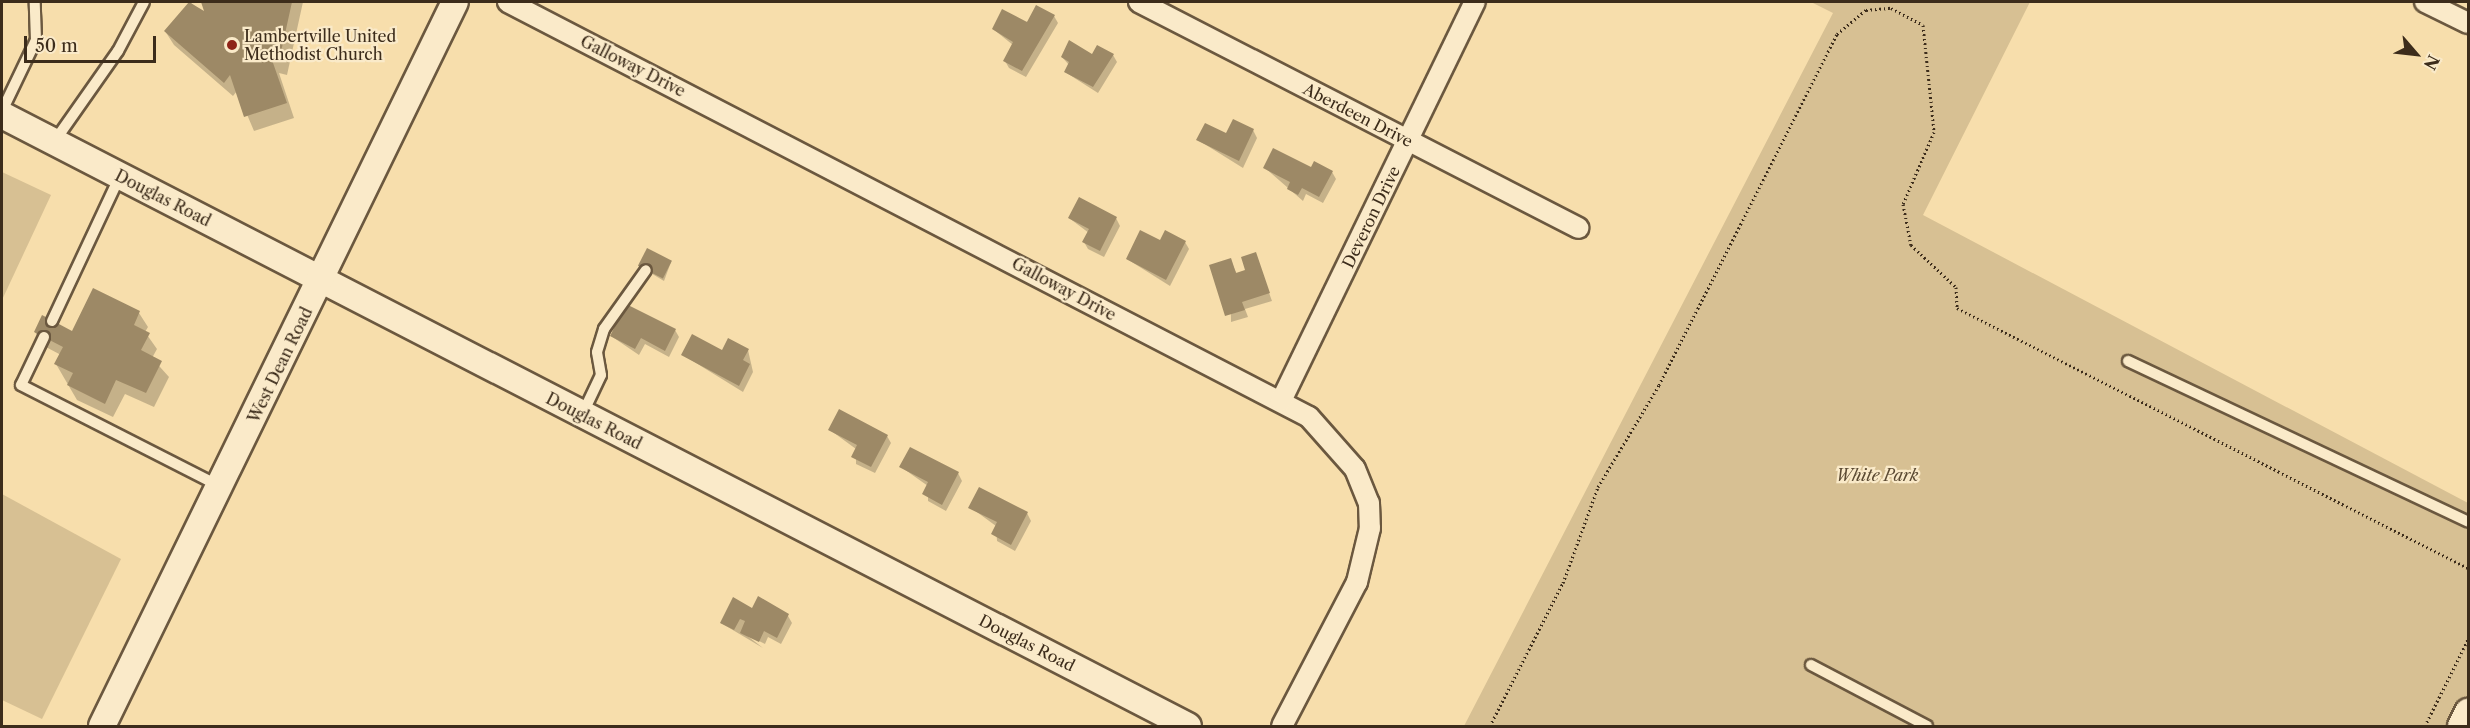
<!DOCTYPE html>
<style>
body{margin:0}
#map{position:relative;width:2470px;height:728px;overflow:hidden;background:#f7deac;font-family:"Libre Caslon Text",serif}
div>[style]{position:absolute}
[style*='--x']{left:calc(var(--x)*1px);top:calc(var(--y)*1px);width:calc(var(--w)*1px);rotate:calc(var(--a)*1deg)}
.green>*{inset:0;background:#d7c093}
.shadow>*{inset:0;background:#0003}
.building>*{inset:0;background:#9d8966;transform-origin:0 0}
.path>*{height:3px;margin-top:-1.5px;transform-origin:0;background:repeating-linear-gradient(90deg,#3c2c1b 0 1.5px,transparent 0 4.5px)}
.roads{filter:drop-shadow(2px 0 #6b583f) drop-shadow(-2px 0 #6b583f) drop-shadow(0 2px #6b583f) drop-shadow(0 -2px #6b583f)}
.service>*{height:10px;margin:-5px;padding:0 5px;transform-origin:5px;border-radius:5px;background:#faeac9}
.minor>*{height:20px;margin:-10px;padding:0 10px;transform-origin:10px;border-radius:10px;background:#faeac9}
.tertiary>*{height:26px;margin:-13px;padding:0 13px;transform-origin:13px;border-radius:13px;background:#faeac9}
.dots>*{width:16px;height:16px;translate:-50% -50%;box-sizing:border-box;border:3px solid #faeac9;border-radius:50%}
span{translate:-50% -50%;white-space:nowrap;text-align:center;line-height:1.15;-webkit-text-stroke:4.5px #faeac9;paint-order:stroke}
.poi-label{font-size:16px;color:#3c2c1b}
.left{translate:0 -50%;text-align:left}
.street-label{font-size:16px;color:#3c2c1b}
.park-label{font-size:16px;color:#5b4a33;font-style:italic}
.frame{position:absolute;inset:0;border:3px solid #3c2c1b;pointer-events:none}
.north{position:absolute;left:2386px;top:24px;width:60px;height:60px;-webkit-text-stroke:4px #faeac9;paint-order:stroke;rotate:118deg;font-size:16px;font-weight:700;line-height:24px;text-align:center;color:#3c2c1b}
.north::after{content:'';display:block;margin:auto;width:21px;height:27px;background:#3c2c1b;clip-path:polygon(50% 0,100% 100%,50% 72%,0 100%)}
.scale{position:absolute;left:24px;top:36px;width:132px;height:27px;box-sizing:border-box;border:3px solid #3c2c1b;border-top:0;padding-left:8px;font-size:18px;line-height:21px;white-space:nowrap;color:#3c2c1b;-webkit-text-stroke:4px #faeac9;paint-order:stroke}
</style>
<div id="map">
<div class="green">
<i style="clip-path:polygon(1811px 2px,2030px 2px,1923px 215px,2468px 503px,2468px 712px,2461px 726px,1464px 726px,1833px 13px)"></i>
<i style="clip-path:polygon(2px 172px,51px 195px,2px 300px)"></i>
<i style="clip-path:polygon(2px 494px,121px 559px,42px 719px,2px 700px)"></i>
</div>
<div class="shadow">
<i style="clip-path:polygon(190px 2px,207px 16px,203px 2px,303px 2px,287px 75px,279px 73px,294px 118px,254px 131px,237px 91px,233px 96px,174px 45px,165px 31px)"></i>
<i style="clip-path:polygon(1054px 16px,1058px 23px,1026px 77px,1009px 68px,1005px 61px,1013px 45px,993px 29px)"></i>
<i style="clip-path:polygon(1113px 55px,1117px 62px,1098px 93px,1065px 72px,1069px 65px,1062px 57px)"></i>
<i style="clip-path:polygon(1253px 130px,1257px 138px,1243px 168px,1198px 140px)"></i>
<i style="clip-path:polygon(1265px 168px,1332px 172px,1336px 179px,1323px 203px,1306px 194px,1303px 201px)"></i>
<i style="clip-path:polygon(1069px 218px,1116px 218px,1120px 226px,1104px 257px,1088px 249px,1084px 242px,1089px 233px)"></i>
<i style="clip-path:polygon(1161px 242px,1185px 242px,1189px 249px,1170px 286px,1127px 259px)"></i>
<i style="clip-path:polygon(1255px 254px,1272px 301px,1245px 309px,1248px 317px,1231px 322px,1230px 260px,1237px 274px,1247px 271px)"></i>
<i style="clip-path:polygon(671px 262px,664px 281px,639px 266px)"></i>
<i style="clip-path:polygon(94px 290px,139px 313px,148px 327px,145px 332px,157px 349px,152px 358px,169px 377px,154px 407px,125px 394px,113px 417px,77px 400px,56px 364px,61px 355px,44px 346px,35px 332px,73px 333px)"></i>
<i style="clip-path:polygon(675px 330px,679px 337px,669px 357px,645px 344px,639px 355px,611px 336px)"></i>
<i style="clip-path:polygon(748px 350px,753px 372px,743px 392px,683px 355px)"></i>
<i style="clip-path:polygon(830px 430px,887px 436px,891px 443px,875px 473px,856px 464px,856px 449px)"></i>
<i style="clip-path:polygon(901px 467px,958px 473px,962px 481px,946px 511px,928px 501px,928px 486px)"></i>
<i style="clip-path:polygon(970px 507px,1027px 513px,1031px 521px,1015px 551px,997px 541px,996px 526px)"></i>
<i style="clip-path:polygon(753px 610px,788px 616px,792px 623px,781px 644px,768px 637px,765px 644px,745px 634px,763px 648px,721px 623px)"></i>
</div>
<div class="building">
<i style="clip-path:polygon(189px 2px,204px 11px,201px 2px,292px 2px,279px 61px,272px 60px,287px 103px,244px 117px,230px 75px,224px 83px,164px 31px)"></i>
<i style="clip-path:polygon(1036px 5px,1055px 15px,1022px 71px,1003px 61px,1013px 42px,992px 29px,1002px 9px,1027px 22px)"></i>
<i style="clip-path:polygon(1069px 40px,1092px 54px,1097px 45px,1114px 54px,1093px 87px,1064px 72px,1069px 62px,1061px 57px)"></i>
<i style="clip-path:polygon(1233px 119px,1254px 129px,1239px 161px,1196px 140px,1205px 123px,1226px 133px)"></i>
<i style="clip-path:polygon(1273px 148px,1311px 167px,1314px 161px,1333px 171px,1319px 197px,1302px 188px,1298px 195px,1287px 189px,1290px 182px,1263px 168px)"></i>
<i style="clip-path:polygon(1079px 197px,1117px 217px,1100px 251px,1082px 242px,1089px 229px,1068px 218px)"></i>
<i style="clip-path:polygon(1140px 230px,1160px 240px,1165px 230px,1186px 241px,1166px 280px,1126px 259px)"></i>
<i style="left:647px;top:248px;width:28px;height:20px;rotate:27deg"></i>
<i style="clip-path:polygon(1256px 252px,1270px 293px,1242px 302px,1245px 310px,1225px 316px,1209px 265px,1231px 258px,1236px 273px,1245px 270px,1241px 257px)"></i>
<i style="clip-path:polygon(93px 288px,140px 311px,134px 325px,150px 333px,141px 350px,162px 361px,146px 393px,116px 380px,105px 404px,67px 385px,73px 373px,54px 364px,63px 347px,34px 332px,42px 315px,72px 331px)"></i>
<i style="clip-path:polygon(626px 304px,676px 329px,665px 351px,641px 338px,635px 349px,610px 336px)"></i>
<i style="clip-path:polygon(692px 334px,722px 350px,728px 338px,749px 349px,743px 360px,750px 364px,739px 386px,681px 355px)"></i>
<i style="clip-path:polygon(839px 409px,888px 435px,871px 467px,851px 457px,857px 445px,828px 430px)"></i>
<i style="clip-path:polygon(910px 447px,959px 472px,942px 505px,922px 494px,928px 482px,899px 467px)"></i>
<i style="clip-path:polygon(979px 487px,1028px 512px,1011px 545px,991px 534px,997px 522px,968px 508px)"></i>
<i style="clip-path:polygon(758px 596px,789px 614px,777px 638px,764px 631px,759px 642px,740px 633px,745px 621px,740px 619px,734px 630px,720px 623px,733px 597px,752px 608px)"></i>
</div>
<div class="path">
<i style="--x:1490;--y:726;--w:161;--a:-63"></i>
<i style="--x:1563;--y:583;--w:102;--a:-70"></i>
<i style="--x:1598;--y:487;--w:119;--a:-59.1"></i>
<i style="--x:1659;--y:385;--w:394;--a:-63.1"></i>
<i style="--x:1837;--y:34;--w:38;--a:-40"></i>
<i style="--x:1866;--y:10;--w:25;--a:-5"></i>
<i style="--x:1891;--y:8;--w:36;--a:28"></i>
<i style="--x:1923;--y:25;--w:108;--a:84.1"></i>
<i style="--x:1934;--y:132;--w:78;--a:113.3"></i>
<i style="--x:1903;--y:204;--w:42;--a:79"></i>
<i style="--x:1911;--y:245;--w:62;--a:43"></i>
<i style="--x:1956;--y:287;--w:21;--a:87"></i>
<i style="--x:1957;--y:308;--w:573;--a:26.97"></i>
<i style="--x:2425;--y:726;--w:97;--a:-63.7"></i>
</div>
<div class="roads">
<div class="service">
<i style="--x:2;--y:111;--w:79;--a:-64.4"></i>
<i style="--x:36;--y:40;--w:38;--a:-92"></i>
<i style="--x:54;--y:142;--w:111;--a:-54.9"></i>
<i style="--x:118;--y:51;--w:55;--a:-62"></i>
<i style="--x:52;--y:321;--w:160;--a:-64.9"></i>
<i style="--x:44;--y:337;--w:53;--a:115.6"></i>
<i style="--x:21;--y:385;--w:222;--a:27"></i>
<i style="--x:2128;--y:361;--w:376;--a:25.3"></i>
<i style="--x:582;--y:415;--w:44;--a:-64.6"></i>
<i style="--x:601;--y:375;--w:23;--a:-100"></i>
<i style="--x:597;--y:352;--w:24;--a:-73"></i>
<i style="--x:604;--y:329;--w:72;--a:-54.6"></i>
<i style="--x:1811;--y:665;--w:131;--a:27.7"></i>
</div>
<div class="minor">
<i style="--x:508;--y:2;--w:902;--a:27.39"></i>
<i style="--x:1309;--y:417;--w:69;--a:48.5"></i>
<i style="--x:1355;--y:469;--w:37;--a:68"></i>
<i style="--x:1369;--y:503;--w:25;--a:88"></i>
<i style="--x:1370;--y:528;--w:56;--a:103.5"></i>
<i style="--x:1357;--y:582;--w:162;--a:117.5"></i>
<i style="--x:1139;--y:2;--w:494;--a:27.2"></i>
<i style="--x:2425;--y:2;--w:48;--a:26"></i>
<i style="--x:1281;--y:401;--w:444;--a:-64.1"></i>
</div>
<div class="tertiary">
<i style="--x:2;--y:115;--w:1334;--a:27.26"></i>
<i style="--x:102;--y:726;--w:805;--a:-64.01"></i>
<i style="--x:2461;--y:726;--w:16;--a:-63"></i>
</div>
</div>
<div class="dots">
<i style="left:232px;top:45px;background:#8f2418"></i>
</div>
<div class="poi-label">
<span class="left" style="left:244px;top:45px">Lambertville United<br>Methodist Church</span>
</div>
<div class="street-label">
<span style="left:633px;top:66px;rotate:27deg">Galloway Drive</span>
<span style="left:1358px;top:115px;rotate:27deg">Aberdeen Drive</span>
<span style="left:163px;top:198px;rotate:27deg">Douglas Road</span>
<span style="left:1371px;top:217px;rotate:-64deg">Deveron Drive</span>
<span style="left:1064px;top:289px;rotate:28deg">Galloway Drive</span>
<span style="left:280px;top:365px;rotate:-64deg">West Dean Road</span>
<span style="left:594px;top:421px;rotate:27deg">Douglas Road</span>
<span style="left:1027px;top:643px;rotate:27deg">Douglas Road</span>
</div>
<div class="park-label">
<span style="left:1877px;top:475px">White Park</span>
</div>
<div class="frame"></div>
<div class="north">N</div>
<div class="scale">50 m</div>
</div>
